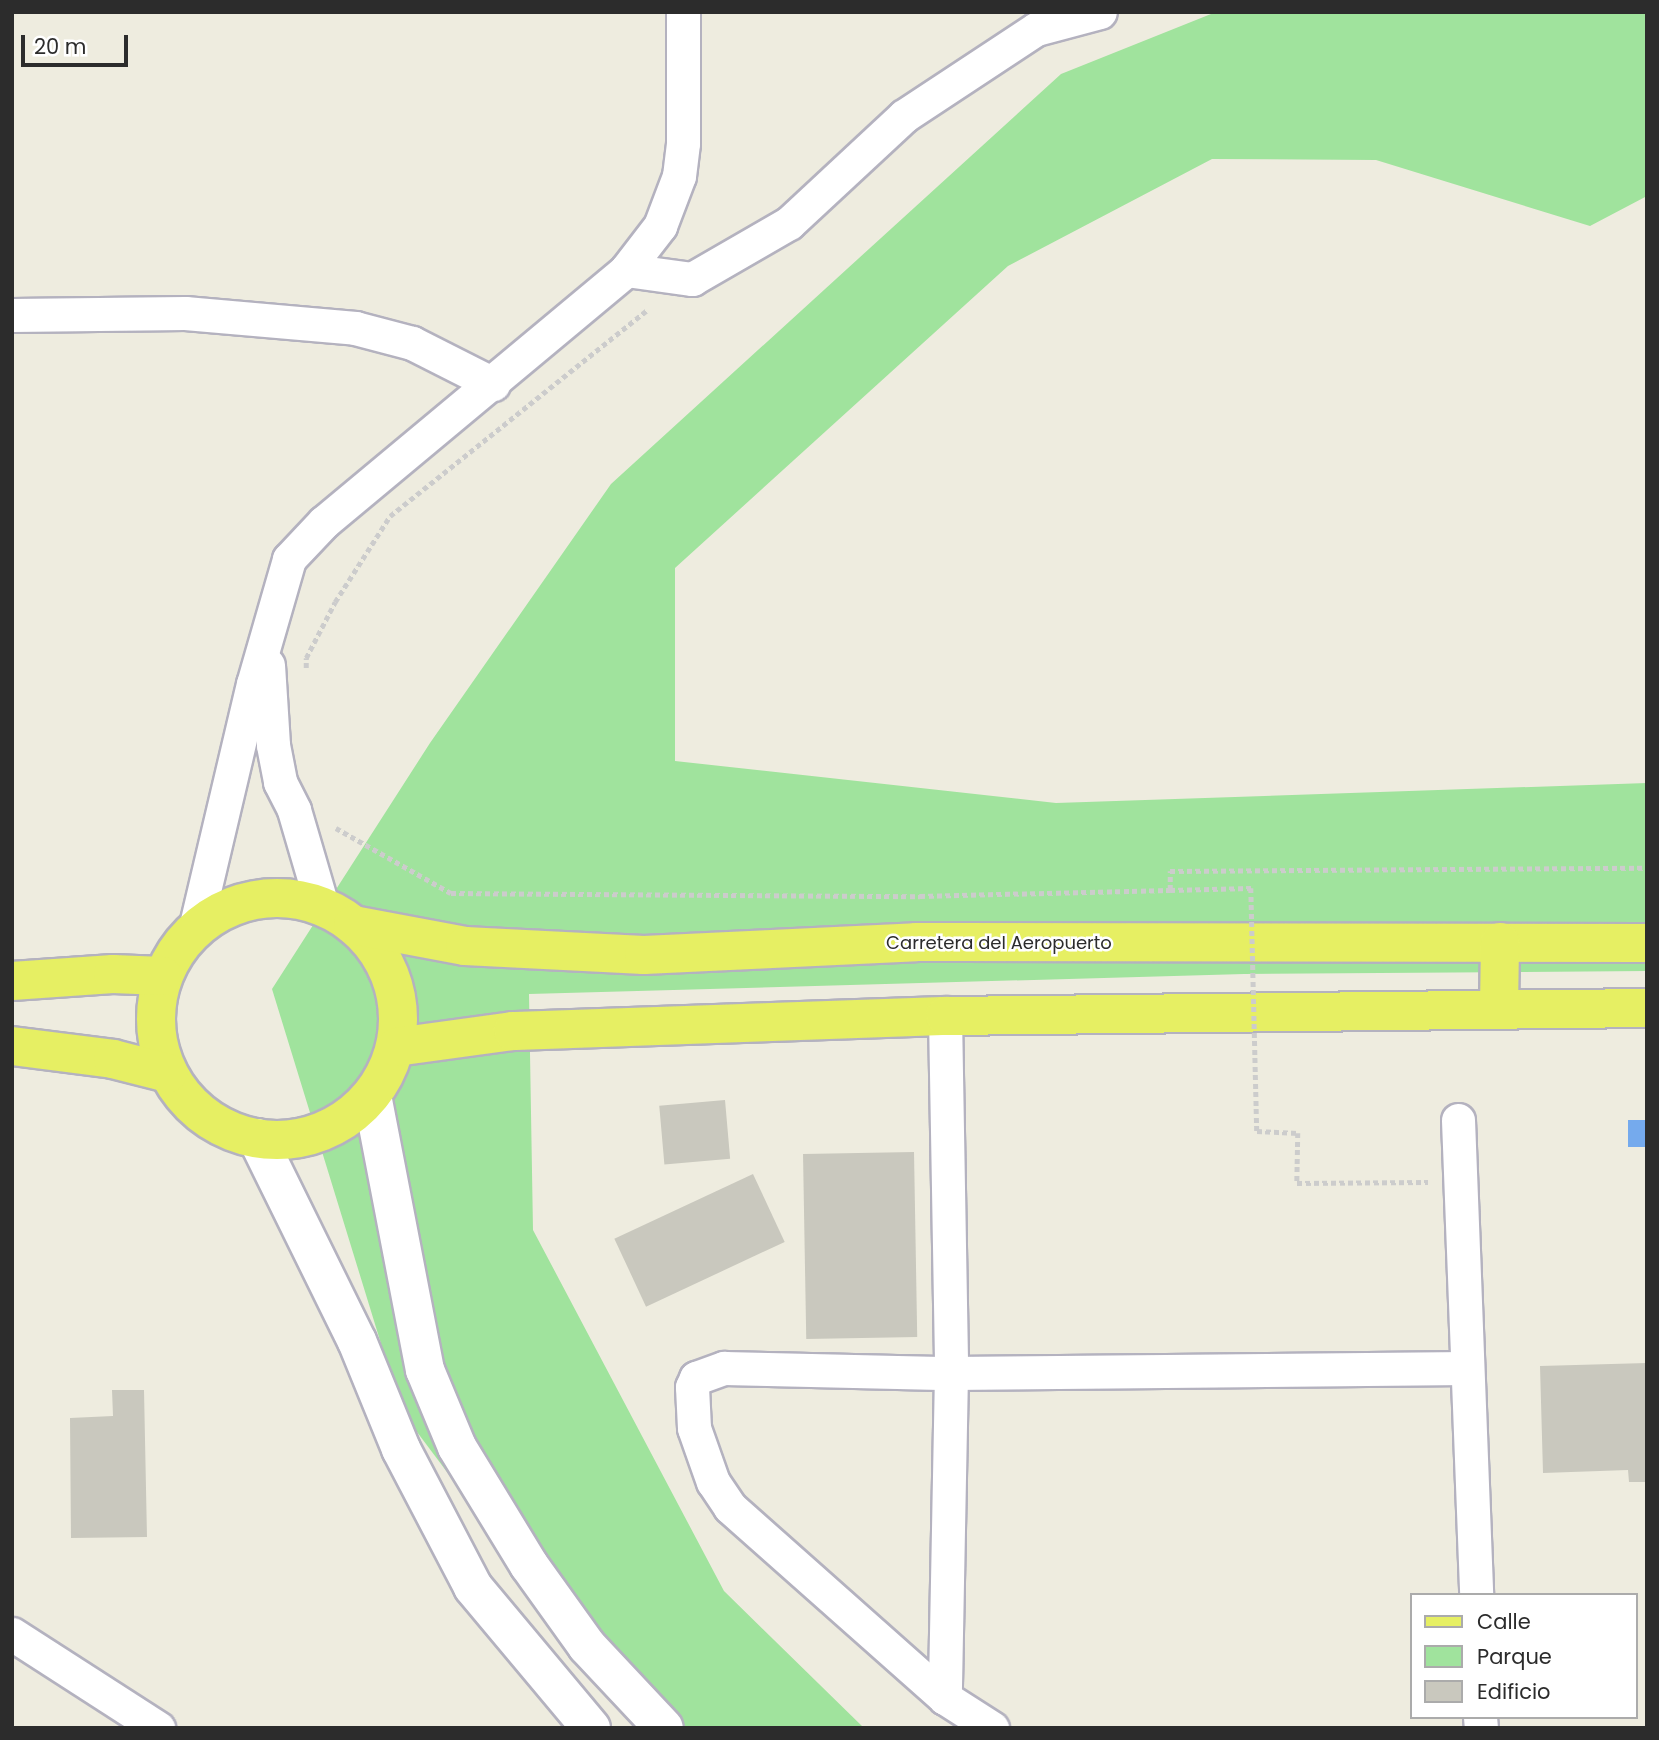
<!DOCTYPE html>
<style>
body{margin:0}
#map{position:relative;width:1659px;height:1740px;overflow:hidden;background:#eeecdf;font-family:Poppins,sans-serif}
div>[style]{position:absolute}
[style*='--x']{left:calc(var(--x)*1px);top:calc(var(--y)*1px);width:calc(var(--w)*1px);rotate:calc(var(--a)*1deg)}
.green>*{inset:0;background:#a0e39d}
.water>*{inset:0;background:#75aaed;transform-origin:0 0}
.building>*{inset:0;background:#c9c8be;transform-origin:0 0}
.path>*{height:4.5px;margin-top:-2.25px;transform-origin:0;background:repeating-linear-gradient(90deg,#ccc 0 5px,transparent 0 8.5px)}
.roads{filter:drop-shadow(2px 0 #b4b2bf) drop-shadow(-2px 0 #b4b2bf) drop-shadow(0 2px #b4b2bf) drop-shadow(0 -2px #b4b2bf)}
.street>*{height:33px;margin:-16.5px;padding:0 16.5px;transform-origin:16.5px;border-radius:16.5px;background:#fff}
.secondary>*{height:38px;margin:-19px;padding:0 19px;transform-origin:19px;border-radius:19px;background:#fff}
.primary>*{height:38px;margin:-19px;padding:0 19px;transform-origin:19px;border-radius:19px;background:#e6ef63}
.primary>.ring{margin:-19px;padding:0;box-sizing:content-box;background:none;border:38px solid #e6ef63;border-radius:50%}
.path-bridge>*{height:4.5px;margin-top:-2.25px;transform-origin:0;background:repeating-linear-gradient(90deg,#ccc 0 5px,transparent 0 8.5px)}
span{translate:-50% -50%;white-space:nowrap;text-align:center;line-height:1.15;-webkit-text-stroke:5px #fff;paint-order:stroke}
.street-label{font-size:18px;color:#2c2c2c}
.frame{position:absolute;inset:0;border:14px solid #2c2c2c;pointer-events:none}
.legend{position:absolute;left:1410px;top:1593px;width:228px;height:126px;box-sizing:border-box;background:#fff;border:2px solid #ababab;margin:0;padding:9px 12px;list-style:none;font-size:21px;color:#2c2c2c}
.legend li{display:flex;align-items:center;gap:14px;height:35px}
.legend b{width:35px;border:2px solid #ababab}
.scale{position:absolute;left:21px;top:35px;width:107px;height:32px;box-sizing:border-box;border:4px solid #2c2c2c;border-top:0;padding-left:9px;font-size:21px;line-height:24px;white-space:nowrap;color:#2c2c2c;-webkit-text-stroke:5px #fff;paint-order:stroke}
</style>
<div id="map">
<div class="green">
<i style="clip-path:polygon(1216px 12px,1647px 12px,1647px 196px,1590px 226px,1376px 160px,1212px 159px,1008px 266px,675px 568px,675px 761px,1056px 803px,1647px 783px,1647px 971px,1244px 974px,529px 994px,533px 1230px,724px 1591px,864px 1728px,639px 1728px,402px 1412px,272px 989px,430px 743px,611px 484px,1061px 74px)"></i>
</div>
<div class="water">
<i style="left:1647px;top:1120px;width:27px;height:19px;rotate:90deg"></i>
</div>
<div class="building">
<i style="left:725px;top:1100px;width:59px;height:66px;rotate:85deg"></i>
<i style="left:914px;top:1152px;width:185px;height:111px;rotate:89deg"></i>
<i style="left:753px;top:1174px;width:75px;height:153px;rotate:65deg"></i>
<i style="clip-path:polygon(1647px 1363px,1647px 1482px,1629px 1482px,1628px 1470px,1543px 1473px,1540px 1366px)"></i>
<i style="clip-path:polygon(112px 1390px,144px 1390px,147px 1537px,71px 1538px,70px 1418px,113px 1416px)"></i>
</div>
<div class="path">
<i style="--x:306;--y:668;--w:10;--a:-90"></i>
<i style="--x:306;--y:658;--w:63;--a:-62.6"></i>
<i style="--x:335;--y:602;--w:102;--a:-57.4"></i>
<i style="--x:390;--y:516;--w:331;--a:-38.7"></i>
<i style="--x:336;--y:828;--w:132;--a:29.5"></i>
<i style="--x:451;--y:893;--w:469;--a:0.4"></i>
<i style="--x:920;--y:896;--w:250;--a:-1.4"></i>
<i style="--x:1170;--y:890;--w:19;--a:-90"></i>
<i style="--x:1170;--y:871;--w:477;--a:-0.4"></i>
<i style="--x:1298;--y:1133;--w:50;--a:91.1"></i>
<i style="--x:1297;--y:1183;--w:131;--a:-0.4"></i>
</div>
<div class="roads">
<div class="street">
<i style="--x:626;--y:270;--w:67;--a:7.8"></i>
<i style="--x:692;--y:279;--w:112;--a:-30"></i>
<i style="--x:789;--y:223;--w:157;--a:-42.9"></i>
<i style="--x:904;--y:116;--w:158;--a:-33.4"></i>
<i style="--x:1036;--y:29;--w:66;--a:-14.9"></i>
<i style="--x:12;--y:315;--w:173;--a:-0.7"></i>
<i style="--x:185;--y:313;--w:171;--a:5"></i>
<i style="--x:355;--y:328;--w:59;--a:14.7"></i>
<i style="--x:412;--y:343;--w:91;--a:26.8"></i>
<i style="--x:268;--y:665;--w:80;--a:86.4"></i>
<i style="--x:273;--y:745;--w:38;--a:79"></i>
<i style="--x:280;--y:782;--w:31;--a:63"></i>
<i style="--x:294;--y:810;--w:100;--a:73.7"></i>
<i style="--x:195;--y:929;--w:252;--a:-76.7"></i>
<i style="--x:253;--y:684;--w:130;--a:-73.9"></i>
<i style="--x:289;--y:559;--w:51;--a:-46.6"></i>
<i style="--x:324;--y:522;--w:393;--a:-39.8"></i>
<i style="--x:626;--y:270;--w:56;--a:-52.3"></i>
<i style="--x:660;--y:226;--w:53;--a:-69.2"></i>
<i style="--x:679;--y:176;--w:33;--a:-83"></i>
<i style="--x:683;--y:143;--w:131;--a:-90"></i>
<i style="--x:945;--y:1016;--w:357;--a:89"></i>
<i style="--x:951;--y:1373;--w:325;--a:91.1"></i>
<i style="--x:1458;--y:1120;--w:475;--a:87.8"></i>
<i style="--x:12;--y:1634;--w:174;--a:32.8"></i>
<i style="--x:1480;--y:1717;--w:11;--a:85"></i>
<i style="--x:992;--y:1728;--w:56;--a:-147.4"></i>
<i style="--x:945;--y:1698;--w:288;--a:-138.4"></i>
<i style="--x:730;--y:1507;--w:30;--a:-124"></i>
<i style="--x:713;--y:1482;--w:57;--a:-109.4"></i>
<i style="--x:694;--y:1428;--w:41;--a:-92.8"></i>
<i style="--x:692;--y:1387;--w:10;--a:-66"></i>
<i style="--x:696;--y:1378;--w:30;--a:-20"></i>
<i style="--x:724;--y:1368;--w:227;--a:1.3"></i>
<i style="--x:951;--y:1373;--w:516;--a:-0.56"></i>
</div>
<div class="secondary">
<i style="--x:372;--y:1095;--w:280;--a:79.1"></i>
<i style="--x:425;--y:1370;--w:83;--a:67.4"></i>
<i style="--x:457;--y:1447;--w:138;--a:58.6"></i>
<i style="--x:529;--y:1565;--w:100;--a:54.4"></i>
<i style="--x:587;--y:1646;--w:112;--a:46.8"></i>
<i style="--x:257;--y:1138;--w:226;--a:63.8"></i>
<i style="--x:357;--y:1341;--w:117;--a:67.8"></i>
<i style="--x:401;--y:1449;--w:156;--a:62.4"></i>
<i style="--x:473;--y:1587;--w:184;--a:50.1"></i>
</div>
<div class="primary">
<i class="ring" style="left:156px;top:898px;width:204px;height:204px"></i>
<i style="--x:353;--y:925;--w:114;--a:10.6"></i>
<i style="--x:465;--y:946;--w:179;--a:2.9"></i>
<i style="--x:644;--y:955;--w:272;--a:-2.7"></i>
<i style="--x:916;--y:942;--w:731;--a:0.08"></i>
<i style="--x:12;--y:981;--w:101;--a:-4"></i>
<i style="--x:113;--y:974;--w:50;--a:2.3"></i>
<i style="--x:1499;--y:1008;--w:66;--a:-89.1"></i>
<i style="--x:12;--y:1046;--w:102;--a:7.3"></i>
<i style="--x:113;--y:1059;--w:57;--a:14.3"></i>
<i style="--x:396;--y:1047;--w:118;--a:-7.8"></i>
<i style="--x:513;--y:1031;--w:432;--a:-2"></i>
<i style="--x:945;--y:1016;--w:702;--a:-0.65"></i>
</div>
</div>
<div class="path-bridge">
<i style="--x:1170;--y:890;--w:81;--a:-1.4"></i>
<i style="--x:1251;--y:888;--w:243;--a:88.6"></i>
<i style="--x:1257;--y:1131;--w:41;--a:2.8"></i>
</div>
<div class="street-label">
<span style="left:999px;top:943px">Carretera del Aeropuerto</span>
</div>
<div class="frame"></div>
<ul class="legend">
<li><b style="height:9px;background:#e6ef63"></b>Calle</li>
<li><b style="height:19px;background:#a0e39d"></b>Parque</li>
<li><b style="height:19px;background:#c9c8be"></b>Edificio</li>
</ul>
<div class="scale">20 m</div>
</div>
